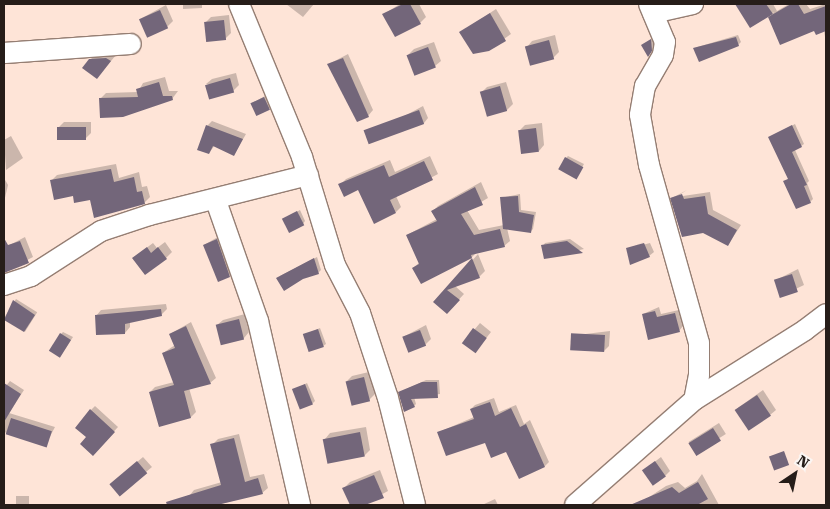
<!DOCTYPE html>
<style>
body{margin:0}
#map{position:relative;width:830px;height:509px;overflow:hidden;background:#fee4d7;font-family:"Roboto Serif",serif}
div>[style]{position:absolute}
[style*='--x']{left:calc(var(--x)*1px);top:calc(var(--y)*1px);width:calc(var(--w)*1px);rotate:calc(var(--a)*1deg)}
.shadow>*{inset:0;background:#0003;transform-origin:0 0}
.building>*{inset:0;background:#73667a;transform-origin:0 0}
.roads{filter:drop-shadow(1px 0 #957e73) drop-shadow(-1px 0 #957e73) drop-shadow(0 1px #957e73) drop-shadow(0 -1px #957e73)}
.street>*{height:20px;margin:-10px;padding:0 10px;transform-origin:10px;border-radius:10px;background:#fff}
span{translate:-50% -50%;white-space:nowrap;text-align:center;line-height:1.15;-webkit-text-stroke:4px #fbf6f3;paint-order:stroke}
.frame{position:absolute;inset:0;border:5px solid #261d19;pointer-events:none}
.north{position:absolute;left:770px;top:449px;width:50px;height:50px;-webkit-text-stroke:4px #fbf6f3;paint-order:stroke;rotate:34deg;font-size:14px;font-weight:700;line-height:20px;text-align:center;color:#261d19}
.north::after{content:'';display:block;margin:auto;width:18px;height:22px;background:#261d19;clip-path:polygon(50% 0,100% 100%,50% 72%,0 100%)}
</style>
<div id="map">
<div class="shadow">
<i style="clip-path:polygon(183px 4px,202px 4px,202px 8px,183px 9px)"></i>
<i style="clip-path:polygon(286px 4px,314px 4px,303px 17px)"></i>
<i style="clip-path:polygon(400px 4px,419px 4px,426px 17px,420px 23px,384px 14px)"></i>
<i style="clip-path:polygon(740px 4px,773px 4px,777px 11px,789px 4px,806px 4px,810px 9px,826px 4px,826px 44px,824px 30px,770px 17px,774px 12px,750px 26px,738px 6px)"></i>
<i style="clip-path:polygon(166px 5px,173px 21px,167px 27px,142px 18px)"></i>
<i style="clip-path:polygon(496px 9px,511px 34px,488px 50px,461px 32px)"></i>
<i style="clip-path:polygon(229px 15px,231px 33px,225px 39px,205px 23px,211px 17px)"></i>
<i style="clip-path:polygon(555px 35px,559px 52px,553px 58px,527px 47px,532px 41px)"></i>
<i style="clip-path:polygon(738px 35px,741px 42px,738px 45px,694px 48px)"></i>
<i style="clip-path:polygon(653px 38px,654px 47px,650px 53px,642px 45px)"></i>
<i style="clip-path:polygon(434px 42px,441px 61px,435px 66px,408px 55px,414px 49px)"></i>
<i style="clip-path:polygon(96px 54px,116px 55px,97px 78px,90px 60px)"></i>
<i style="clip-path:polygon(348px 54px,373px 110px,368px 116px,329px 64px)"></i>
<i style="clip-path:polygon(236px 73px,239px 85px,233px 91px,206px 84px,212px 79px)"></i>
<i style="clip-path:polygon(165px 77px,169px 91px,178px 91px,172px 99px,100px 99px,106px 93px,138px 92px,143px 83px)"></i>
<i style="clip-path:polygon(506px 82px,513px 104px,507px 110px,488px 115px,481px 93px,487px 87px)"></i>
<i style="clip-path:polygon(267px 95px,272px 107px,269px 109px,252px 103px)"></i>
<i style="clip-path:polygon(423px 106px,428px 118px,424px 123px,367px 136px)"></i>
<i style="clip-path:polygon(212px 121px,246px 134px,234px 155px,215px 145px,209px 153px,207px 126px)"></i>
<i style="clip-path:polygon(64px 122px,91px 122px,91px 133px,85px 139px,58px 128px)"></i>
<i style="clip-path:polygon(542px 123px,544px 145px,539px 151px,519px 131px,525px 125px)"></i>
<i style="clip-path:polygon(795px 124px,804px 144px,795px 150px,809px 181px,807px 183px,813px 199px,810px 202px,785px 182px,789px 178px,770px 137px)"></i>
<i style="clip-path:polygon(11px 136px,23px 158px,6px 170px,4px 140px)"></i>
<i style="clip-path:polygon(430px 156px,438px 174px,396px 196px,401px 207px,396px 212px,359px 189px,340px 185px,346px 179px,390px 160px,395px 172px)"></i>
<i style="clip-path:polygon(568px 156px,584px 164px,576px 178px,566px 158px)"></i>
<i style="clip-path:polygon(116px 164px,119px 178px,139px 172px,142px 187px,147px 186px,150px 197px,144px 203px,91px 199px,74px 194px,51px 181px,57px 175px)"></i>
<i style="clip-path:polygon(4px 178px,8px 185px,4px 202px)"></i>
<i style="clip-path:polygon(481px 182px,488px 198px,467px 210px,479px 230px,504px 225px,501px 198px,520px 194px,521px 210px,536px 212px,533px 229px,530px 232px,507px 228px,510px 241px,504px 246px,476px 253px,472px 257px,413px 268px,420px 262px,407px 235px,437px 219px,433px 211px,438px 206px)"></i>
<i style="clip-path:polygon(687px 190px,676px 197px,710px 192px,713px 210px,741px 225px,728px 245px,672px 198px)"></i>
<i style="clip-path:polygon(300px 210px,305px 221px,303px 224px,283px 219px)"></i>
<i style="clip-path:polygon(223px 234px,235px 270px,229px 276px,204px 245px)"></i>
<i style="clip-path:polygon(25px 237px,33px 257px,4px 272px,4px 248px)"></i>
<i style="clip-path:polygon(570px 239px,584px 249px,545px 258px,543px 246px,545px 243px)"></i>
<i style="clip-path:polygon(648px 240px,631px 248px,650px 243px,654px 252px,649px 256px,628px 249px)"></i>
<i style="clip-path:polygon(165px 242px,172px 252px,166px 258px,133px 258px,153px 243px,157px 248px)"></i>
<i style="clip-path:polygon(478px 254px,485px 271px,479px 277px,455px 286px,464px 294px,452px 307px,435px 302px)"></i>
<i style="clip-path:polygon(317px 257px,321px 270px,318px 273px,280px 276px)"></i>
<i style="clip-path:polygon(798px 269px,804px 285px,781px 296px,776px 280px)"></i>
<i style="left:16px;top:299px;width:25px;height:23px;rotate:32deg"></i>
<i style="clip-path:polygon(166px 304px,167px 309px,161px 315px,130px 322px,130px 327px,125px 333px,96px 316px,101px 310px)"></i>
<i style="clip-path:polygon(659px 307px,661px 314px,679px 310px,683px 326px,679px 331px,643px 314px)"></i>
<i style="clip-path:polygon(245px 314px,249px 332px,244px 338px,222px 343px,217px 325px,223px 320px)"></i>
<i style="clip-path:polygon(191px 322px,216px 378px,210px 383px,189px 388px,196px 412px,191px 417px,160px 426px,150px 392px,155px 387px,174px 382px,163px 353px,175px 345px,170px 334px)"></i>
<i style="clip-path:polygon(480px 323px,491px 332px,480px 346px,463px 343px)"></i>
<i style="clip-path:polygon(426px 325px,431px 339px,425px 345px,403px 337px)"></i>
<i style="clip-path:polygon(320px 328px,326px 344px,323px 346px,304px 335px)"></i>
<i style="clip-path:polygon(610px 331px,609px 346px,604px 351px,573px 340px,577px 335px)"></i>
<i style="clip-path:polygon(63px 332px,73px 337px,60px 357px,61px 334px)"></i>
<i style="clip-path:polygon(369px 372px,375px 394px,369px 400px,346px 382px,352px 376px)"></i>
<i style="clip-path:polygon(426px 380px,439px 380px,440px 394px,414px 397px,416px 404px,414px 406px,400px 392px)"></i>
<i style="clip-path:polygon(10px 381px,24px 390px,9px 413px,55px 427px,45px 446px,4px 432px,4px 388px)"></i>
<i style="clip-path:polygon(307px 383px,315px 401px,312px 404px,294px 390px)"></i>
<i style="clip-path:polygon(763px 390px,776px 410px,770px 415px,735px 410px)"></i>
<i style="clip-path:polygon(494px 398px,499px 412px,516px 405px,524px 424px,530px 420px,549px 462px,545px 466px,486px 441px,439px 432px,474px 417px,471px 409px,475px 405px)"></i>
<i style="clip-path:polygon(95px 406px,118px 427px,93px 454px,88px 437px,91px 410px)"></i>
<i style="left:719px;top:423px;width:13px;height:36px;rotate:58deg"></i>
<i style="clip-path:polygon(366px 427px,370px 450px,364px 456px,325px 439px,330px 433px)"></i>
<i style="clip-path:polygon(239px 434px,250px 477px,264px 474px,268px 488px,262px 493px,217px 505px,192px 505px,189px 496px,194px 490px,222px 482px,212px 445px,218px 439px)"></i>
<i style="clip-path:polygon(143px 457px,152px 467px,146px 472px,117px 479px)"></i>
<i style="clip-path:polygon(661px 457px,670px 471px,665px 476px,644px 470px)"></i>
<i style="clip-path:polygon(380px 470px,388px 491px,362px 505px,351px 505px,344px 488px,350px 482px)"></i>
<i style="clip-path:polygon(702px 474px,719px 505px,725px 505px,637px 505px,666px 486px,678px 482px,685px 488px,697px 481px)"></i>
<i style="left:16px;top:496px;width:13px;height:9px"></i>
<i style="clip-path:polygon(495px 499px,498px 505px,482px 505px)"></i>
</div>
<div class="building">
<i style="clip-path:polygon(403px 4px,410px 4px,421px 24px,395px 37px,382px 14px)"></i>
<i style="clip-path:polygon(735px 4px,766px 4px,773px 14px,750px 28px)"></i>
<i style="clip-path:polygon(791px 4px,798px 4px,804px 14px,826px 6px,826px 31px,816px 35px,814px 31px,780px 45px,768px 17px)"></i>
<i style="left:160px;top:10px;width:20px;height:23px;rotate:66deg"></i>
<i style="clip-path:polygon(490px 13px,506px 41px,489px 51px,473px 54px,459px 32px)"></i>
<i style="left:224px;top:20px;width:20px;height:20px;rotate:84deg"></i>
<i style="clip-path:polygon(736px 37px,739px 46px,699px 62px,693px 48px)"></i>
<i style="clip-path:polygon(651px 39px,652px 51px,648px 57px,641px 45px)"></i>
<i style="left:549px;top:40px;width:20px;height:25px;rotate:75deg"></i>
<i style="left:428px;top:47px;width:22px;height:23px;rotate:69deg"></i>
<i style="clip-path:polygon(106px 58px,111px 61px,97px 79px,82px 68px,89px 59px)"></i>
<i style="clip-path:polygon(343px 58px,369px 117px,357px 122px,327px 64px)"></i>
<i style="left:230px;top:78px;width:15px;height:26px;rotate:74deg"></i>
<i style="clip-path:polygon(159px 82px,163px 96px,172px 96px,173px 100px,123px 117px,100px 118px,99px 98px,138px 97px,136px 89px)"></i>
<i style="left:500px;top:86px;width:26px;height:21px;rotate:74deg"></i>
<i style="left:264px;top:97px;width:14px;height:15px;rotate:65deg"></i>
<i style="left:419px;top:110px;width:15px;height:59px;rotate:70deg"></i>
<i style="clip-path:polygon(206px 125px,243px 139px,234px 156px,213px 146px,209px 154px,197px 150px)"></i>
<i style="clip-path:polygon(792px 125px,802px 147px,792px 152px,807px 185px,804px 186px,811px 203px,796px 209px,783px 181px,788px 179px,768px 137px)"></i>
<i style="left:57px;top:127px;width:29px;height:13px"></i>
<i style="left:536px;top:128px;width:24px;height:18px;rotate:83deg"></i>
<i style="left:565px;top:157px;width:21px;height:14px;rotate:29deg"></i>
<i style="clip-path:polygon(424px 161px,433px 180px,390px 200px,396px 213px,374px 224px,358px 190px,344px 197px,338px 184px,384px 165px,389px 177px)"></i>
<i style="clip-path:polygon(111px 169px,114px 182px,134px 177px,137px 192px,142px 191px,145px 204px,94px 218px,90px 200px,74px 203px,73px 196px,54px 200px,50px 180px)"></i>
<i style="clip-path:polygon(475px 187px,483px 205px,461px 214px,474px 235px,500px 229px,505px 247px,471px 255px,472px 258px,421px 284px,412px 268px,419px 264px,406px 235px,437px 221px,431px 211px)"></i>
<i style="clip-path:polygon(682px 194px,684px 199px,705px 196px,708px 214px,737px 230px,728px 246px,703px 233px,682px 237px,670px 198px)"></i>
<i style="clip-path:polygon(518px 196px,519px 212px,534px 215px,531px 233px,503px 229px,500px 197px)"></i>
<i style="left:297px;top:211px;width:16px;height:17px;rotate:63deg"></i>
<i style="clip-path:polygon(4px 238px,8px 245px,20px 241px,29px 263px,4px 273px)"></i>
<i style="clip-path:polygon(217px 239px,230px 277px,218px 282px,203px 245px)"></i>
<i style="clip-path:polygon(567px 241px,583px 253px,544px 259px,541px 245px)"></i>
<i style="clip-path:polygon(644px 243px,650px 257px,630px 265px,626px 248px)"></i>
<i style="clip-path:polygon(147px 247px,151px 253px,158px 247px,167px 259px,145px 275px,132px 258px)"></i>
<i style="clip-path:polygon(314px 258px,319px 274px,303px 279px,284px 291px,276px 278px)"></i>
<i style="clip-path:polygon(472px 258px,480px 278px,447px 290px,460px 300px,447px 314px,433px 302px)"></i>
<i style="left:792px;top:274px;width:19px;height:19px;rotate:72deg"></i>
<i style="clip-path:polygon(13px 300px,35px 315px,24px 332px,4px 320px)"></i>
<i style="clip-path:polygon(161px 309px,162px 316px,125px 324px,125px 334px,96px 335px,95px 315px)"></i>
<i style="clip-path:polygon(655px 311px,657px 317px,675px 313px,680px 332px,648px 340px,642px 314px)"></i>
<i style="left:239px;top:319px;width:21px;height:24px;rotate:76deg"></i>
<i style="clip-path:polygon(186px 326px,211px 384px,184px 391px,191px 418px,159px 427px,149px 392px,174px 385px,162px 353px,175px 348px,169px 334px)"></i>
<i style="left:473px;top:328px;width:17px;height:19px;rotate:36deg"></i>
<i style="left:318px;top:329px;width:19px;height:16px;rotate:72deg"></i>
<i style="left:420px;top:330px;width:17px;height:19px;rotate:69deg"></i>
<i style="left:60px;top:333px;width:13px;height:21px;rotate:32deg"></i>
<i style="left:605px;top:335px;width:17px;height:34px;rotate:93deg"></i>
<i style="left:364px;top:377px;width:25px;height:19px;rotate:76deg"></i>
<i style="clip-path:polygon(422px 382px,437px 382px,438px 398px,411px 399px,415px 407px,404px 412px,398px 392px)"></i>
<i style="clip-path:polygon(4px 383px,21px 394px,4px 422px)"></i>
<i style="left:305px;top:384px;width:22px;height:14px;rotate:69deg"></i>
<i style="left:757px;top:395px;width:25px;height:27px;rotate:56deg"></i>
<i style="clip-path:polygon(490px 402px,495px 416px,511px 408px,520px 427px,526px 424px,545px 467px,519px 479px,506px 452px,491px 458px,485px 443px,446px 456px,437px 432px,474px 419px,470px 409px)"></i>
<i style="clip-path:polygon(90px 409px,115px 432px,93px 456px,80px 444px,86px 437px,75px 428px)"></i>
<i style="left:11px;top:418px;width:43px;height:17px;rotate:18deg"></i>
<i style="left:713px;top:428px;width:15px;height:29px;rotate:58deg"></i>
<i style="left:360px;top:432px;width:25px;height:38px;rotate:79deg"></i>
<i style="clip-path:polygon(234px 438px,245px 482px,258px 478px,263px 494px,217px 505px,167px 505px,166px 502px,221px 485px,210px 444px)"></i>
<i style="left:784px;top:451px;width:15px;height:16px;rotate:70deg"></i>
<i style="left:137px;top:461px;width:16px;height:36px;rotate:50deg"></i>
<i style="left:655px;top:461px;width:19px;height:16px;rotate:55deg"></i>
<i style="clip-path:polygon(374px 475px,384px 498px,365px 505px,350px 505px,342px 488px)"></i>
<i style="clip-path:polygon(698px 482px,708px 499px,697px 505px,630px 505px,672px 487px,679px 493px)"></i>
</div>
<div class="roads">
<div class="street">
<i style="--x:239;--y:4;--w:165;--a:67.6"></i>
<i style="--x:302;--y:157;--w:113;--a:73"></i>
<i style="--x:335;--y:265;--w:54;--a:62.5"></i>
<i style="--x:360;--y:313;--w:89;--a:71.8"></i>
<i style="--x:388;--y:398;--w:110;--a:75.8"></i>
<i style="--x:649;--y:4;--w:41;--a:67.2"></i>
<i style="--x:665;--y:42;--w:13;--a:99"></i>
<i style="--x:663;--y:55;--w:36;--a:120"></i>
<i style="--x:645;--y:86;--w:29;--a:100"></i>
<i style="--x:640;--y:115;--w:51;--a:79.8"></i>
<i style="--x:649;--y:165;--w:185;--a:74.3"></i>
<i style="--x:699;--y:343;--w:32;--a:90"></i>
<i style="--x:699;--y:375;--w:25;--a:101"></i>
<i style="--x:653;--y:13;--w:41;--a:-12.7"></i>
<i style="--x:4;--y:53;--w:127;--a:-4.1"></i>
<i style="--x:216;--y:201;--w:127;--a:70.7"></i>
<i style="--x:258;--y:321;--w:189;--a:77.1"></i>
<i style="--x:4;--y:285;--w:28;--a:-18"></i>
<i style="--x:31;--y:276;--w:83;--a:-32.7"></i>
<i style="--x:101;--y:231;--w:51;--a:-18.4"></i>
<i style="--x:149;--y:215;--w:164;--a:-14.1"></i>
<i style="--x:575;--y:505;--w:159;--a:-41.4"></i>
<i style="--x:694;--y:400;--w:131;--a:-32.2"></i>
<i style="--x:805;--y:330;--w:26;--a:-37"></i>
</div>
</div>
<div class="frame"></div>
<div class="north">N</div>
</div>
